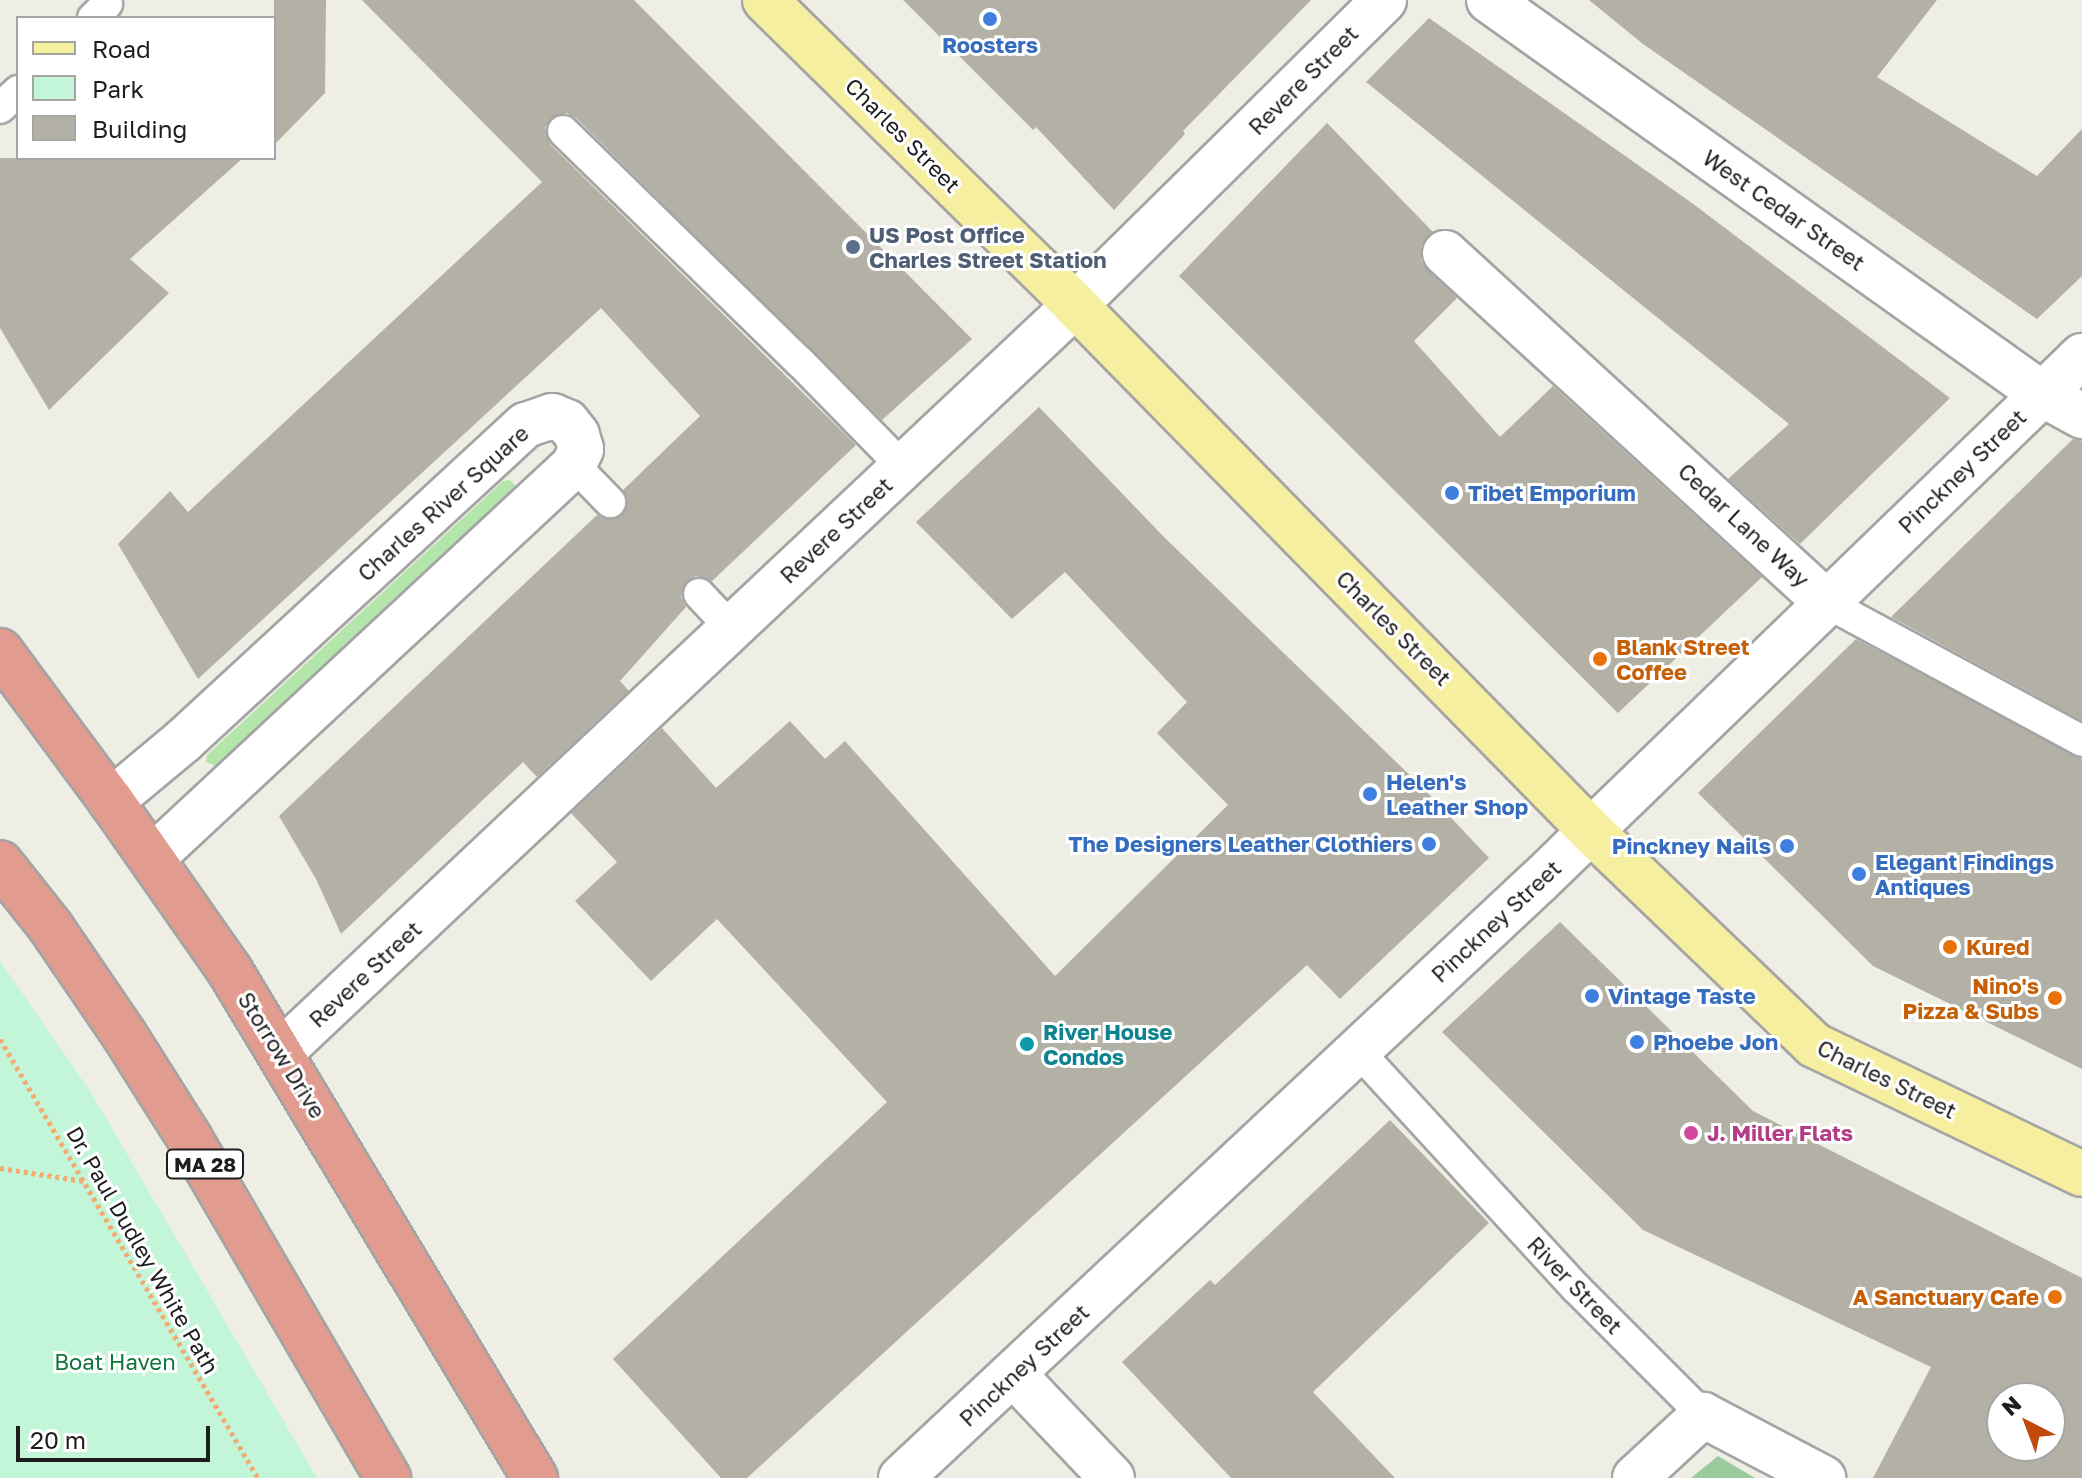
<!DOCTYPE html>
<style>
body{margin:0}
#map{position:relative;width:2082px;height:1478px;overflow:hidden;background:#eeeee4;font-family:"Golos Text",sans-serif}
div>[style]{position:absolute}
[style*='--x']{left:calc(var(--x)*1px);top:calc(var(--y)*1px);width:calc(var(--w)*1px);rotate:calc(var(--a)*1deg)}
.grass>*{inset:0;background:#b4e6ac}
.forest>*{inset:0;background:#9bcb9d}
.park>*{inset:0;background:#c3f6d9}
.building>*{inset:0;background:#b3b1a6}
.path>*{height:5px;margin-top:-2.5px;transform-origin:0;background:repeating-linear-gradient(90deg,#f2ab71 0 4px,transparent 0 8px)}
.roads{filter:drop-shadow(2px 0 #a4a4a4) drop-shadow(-2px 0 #a4a4a4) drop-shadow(0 2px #a4a4a4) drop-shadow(0 -2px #a4a4a4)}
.lane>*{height:30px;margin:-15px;padding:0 15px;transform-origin:15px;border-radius:15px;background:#fff}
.street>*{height:44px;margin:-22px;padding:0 22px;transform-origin:22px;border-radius:22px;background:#fff}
.primary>*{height:44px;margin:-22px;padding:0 22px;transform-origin:22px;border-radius:22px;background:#f7efa0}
.highway>*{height:44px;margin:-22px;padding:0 22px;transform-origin:22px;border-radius:22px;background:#e19c8f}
.dots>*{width:22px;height:22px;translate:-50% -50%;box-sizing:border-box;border:4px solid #fff;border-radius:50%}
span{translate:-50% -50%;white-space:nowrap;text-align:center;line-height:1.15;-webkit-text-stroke:6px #fff;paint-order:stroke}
.shield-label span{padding:2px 6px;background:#fff;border:2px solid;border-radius:6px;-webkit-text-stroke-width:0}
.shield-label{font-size:20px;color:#1d1d1d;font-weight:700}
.shop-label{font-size:22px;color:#366cbe;font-weight:700}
.left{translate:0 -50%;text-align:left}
.right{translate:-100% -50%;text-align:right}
.street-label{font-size:22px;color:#1d1d1d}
.service-label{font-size:22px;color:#4e5e75;font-weight:700}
.food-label{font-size:22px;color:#c56008;font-weight:700}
.culture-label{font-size:22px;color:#0d838f;font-weight:700}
.hotel-label{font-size:22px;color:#b23c85;font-weight:700}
.park-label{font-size:22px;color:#11753c}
.legend{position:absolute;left:16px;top:16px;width:260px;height:144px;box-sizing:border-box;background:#fff;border:2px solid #a5a5a5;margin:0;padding:10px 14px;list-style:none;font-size:24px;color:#1d1d1d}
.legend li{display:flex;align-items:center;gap:16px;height:40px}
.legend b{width:40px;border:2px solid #a5a5a5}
.north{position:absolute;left:1986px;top:1382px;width:80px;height:80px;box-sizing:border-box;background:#fff;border:2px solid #a5a5a5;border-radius:50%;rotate:318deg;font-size:22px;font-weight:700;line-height:32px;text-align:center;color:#1d1d1d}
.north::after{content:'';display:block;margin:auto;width:28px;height:36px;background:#c04a0b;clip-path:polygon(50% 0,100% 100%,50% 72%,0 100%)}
.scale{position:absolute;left:16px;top:1426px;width:194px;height:36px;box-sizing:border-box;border:4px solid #1d1d1d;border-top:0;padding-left:10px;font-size:24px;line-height:28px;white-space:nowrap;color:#1d1d1d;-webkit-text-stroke:6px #fff;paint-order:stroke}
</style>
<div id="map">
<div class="grass">
<i style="clip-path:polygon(510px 480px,517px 488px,515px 494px,216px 766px,206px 762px,207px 755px,503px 481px)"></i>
</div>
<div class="forest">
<i style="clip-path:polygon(1718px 1456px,1755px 1478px,1691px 1478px)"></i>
</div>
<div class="park">
<i style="clip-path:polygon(0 961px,90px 1091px,317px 1478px,0 1478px)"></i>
</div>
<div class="building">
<i style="clip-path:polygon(274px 0,326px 0,325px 93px,274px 145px)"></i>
<i style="clip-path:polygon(362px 0,634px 0,972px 339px,882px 420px,576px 118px,567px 113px,551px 118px,545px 127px,550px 144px,856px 445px,712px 581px,696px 576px,686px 582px,681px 597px,686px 607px,620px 681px,629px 691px,537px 777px,523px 762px,341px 934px,316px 879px,279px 816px,597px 515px,606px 519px,622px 515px,627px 506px,623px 490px,700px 416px,601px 308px,198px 679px,118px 544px,170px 491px,188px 512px,542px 182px)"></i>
<i style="clip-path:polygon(903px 0,1311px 0,1183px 131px,1185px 134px,1114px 210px,1036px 127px,1033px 130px)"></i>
<i style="clip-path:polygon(1589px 0,1937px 0,1877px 77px,2037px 176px,2082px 129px,2082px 276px,2037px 319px,1643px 44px)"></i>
<i style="clip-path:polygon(1429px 18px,1692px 203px,1950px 398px,1800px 544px,1728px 479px,1789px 424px,1366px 82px)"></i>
<i style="clip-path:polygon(1327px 123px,1433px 232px,1421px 247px,1421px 261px,1457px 298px,1414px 341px,1500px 437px,1553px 386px,1762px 577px,1618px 713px,1179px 276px)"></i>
<i style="clip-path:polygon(0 158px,243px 158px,130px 259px,169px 293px,49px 410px,0 328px)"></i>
<i style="clip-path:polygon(1039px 407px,1163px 536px,1424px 789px,1489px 858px,1340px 999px,1307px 965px,747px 1478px,721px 1478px,613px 1359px,887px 1102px,717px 919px,651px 981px,575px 901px,617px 862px,571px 813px,662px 728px,716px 788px,790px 721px,825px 759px,845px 741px,1055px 976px,1228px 805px,1157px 733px,1187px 702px,1065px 572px,1012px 619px,916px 522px)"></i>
<i style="clip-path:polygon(2073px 439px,2082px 441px,2082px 721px,1891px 617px)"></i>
<i style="clip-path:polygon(1856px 639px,2082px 759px,2082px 1069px,1873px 966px,1698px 793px)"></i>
<i style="clip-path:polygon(evenodd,1560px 922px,1753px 1111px,2082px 1278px,2082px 1478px,1873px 1478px,1931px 1367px,1643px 1230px,1442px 1032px,1560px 922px,2002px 1398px,2050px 1398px,2050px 1446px,2002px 1446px,2002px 1398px)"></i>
<i style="clip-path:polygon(1390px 1120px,1489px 1223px,1313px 1392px,1395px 1478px,1231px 1478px,1122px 1362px,1210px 1280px,1215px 1285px)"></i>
</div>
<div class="path">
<i style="--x:0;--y:1039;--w:509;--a:59.56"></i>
<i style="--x:0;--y:1168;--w:85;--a:8.8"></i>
</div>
<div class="roads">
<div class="lane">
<i style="--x:93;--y:18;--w:20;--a:-45"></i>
<i style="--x:0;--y:108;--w:25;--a:-43"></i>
<i style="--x:563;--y:131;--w:331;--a:44.3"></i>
<i style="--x:800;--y:362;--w:147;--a:45.6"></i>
<i style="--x:574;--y:465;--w:52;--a:45.8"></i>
<i style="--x:699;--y:594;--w:48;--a:46.7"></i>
<i style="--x:1827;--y:603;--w:290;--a:28.4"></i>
<i style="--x:1358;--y:1051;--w:322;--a:47.4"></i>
<i style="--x:1576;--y:1288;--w:180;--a:45"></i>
</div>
<div class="street">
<i style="--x:1489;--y:0;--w:679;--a:35.47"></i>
<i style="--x:2042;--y:394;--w:46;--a:28.8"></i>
<i style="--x:1445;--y:253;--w:518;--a:42.5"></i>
<i style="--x:111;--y:801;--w:94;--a:-39.8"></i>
<i style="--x:183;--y:741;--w:466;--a:-42.7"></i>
<i style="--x:526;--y:425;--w:28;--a:-19"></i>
<i style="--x:552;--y:416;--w:16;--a:22"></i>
<i style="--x:567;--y:422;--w:16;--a:52"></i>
<i style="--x:577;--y:435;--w:15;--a:74"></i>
<i style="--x:581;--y:449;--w:17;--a:114"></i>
<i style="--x:574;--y:465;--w:577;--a:137.04"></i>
<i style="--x:281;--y:1052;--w:1090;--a:-43.25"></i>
<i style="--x:1075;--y:305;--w:434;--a:-44.6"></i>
<i style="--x:1014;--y:1375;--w:142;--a:46.4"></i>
<i style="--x:901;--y:1478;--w:872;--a:-43.1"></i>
<i style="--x:1538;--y:882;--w:757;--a:-44.04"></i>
<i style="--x:1635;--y:1478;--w:93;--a:-42.8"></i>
<i style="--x:1703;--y:1415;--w:136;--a:27.7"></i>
</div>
<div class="primary">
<i style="--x:765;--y:0;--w:435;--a:44.5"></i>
<i style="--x:1075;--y:305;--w:737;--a:45.55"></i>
<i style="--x:1591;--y:831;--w:309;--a:43.8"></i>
<i style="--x:1814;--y:1045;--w:297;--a:25.7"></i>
</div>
<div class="highway">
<i style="--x:0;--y:651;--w:187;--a:53.5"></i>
<i style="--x:111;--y:801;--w:208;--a:55"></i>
<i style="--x:230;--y:971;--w:592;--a:58.97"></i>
<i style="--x:0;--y:863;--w:80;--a:51.6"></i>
<i style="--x:50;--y:926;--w:133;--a:55.7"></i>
<i style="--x:125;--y:1036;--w:122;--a:57.7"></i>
<i style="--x:190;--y:1139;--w:393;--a:59.7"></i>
</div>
</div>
<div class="dots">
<i style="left:990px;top:19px;background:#3f7fe0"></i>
<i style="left:853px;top:247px;background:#5c6f8a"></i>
<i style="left:1452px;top:493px;background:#3f7fe0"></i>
<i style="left:1600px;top:659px;background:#e8710a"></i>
<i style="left:1370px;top:794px;background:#3f7fe0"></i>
<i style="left:1429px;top:844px;background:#3f7fe0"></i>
<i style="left:1787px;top:846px;background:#3f7fe0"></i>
<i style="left:1859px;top:874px;background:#3f7fe0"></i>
<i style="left:1950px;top:947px;background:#e8710a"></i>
<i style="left:1592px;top:996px;background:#3f7fe0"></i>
<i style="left:2055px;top:998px;background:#e8710a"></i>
<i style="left:1637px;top:1042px;background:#3f7fe0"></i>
<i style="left:1027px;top:1044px;background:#0f9aa8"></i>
<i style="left:1691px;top:1133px;background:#d1479c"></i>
<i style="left:2055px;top:1297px;background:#e8710a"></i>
</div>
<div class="shield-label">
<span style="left:205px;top:1164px">MA 28</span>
</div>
<div class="shop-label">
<span style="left:990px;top:45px">Roosters</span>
<span class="left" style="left:1468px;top:493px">Tibet Emporium</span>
<span class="left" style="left:1386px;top:794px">Helen's<br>Leather Shop</span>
<span class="right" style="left:1413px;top:844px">The Designers Leather Clothiers</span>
<span class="right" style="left:1771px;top:846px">Pinckney Nails</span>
<span class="left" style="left:1875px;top:874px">Elegant Findings<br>Antiques</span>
<span class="left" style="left:1608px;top:996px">Vintage Taste</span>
<span class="left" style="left:1653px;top:1042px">Phoebe Jon</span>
</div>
<div class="street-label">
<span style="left:1303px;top:80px;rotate:-45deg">Revere Street</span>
<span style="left:903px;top:135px;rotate:45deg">Charles Street</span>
<span style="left:1784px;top:210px;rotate:35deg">West Cedar Street</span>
<span style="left:1962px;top:471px;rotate:-44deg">Pinckney Street</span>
<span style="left:443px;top:503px;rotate:-42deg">Charles River Square</span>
<span style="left:1744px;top:525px;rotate:43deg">Cedar Lane Way</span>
<span style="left:836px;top:530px;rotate:-43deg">Revere Street</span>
<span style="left:1394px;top:628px;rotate:45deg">Charles Street</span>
<span style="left:1496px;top:921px;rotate:-43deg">Pinckney Street</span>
<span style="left:365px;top:974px;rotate:-43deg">Revere Street</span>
<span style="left:282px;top:1055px;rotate:58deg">Storrow Drive</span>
<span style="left:1887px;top:1079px;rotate:26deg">Charles Street</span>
<span style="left:143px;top:1250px;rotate:60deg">Dr. Paul Dudley White Path</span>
<span style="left:1575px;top:1285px;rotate:46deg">River Street</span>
<span style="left:1024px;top:1365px;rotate:-43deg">Pinckney Street</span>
</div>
<div class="service-label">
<span class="left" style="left:869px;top:247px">US Post Office<br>Charles Street Station</span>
</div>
<div class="food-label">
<span class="left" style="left:1616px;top:659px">Blank Street<br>Coffee</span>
<span class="left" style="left:1966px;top:947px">Kured</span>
<span class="right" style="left:2039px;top:998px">Nino's<br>Pizza &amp; Subs</span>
<span class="right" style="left:2039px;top:1297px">A Sanctuary Cafe</span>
</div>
<div class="culture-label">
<span class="left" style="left:1043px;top:1044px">River House<br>Condos</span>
</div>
<div class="hotel-label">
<span class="left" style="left:1707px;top:1133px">J. Miller Flats</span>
</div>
<div class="park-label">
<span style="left:115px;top:1362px">Boat Haven</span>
</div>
<ul class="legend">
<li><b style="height:10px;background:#f7efa0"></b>Road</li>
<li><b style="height:22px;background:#c3f6d9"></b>Park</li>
<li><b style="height:22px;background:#b3b1a6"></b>Building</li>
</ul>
<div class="north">N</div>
<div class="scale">20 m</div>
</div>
